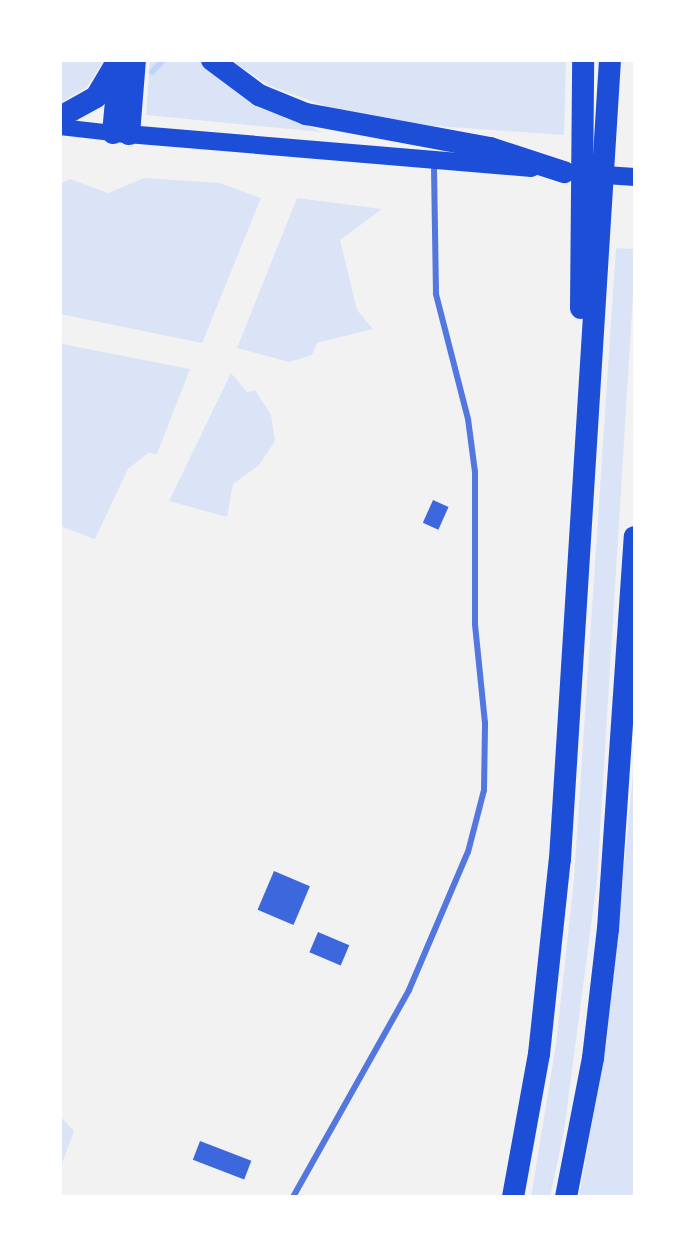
<!DOCTYPE html>
<style>
body{margin:0}
#map{position:relative;width:695px;height:1257px;overflow:hidden;background:#f2f2f2;font-family:Mulish,sans-serif}
div>[style]{position:absolute}
[style*='--x']{left:calc(var(--x)*1px);top:calc(var(--y)*1px);width:calc(var(--w)*1px);rotate:calc(var(--a)*1deg)}
.green>*{inset:0;background:#dbe4f7}
.stream>*{height:6px;margin:-3px;padding:0 3px;transform-origin:3px;border-radius:3px;background:#bfd3fe}
.building>*{inset:0;background:#3d67dc;transform-origin:0 0}
.service>*{height:6px;margin:-3px;padding:0 3px;transform-origin:3px;border-radius:3px;background:#5277de}
.secondary>*{height:16px;margin:-8px;padding:0 8px;transform-origin:8px;border-radius:8px;background:#1d4ed8}
.primary>*{height:18px;margin:-9px;padding:0 9px;transform-origin:9px;border-radius:9px;background:#1d4ed8}
.motorway>*{height:22px;margin:-11px;padding:0 11px;transform-origin:11px;border-radius:11px;background:#1d4ed8}
span{translate:-50% -50%;white-space:nowrap;text-align:center;line-height:1.15;-webkit-text-stroke:7px #fff;paint-order:stroke}
.frame{position:absolute;inset:0;border:62px solid #fff;pointer-events:none}
</style>
<div id="map">
<div class="green">
<i style="clip-path:polygon(60px 60px,104px 60px,87px 87px,60px 103px)"></i>
<i style="clip-path:polygon(150px 60px,198px 60px,240px 95px,322px 132px,146px 115px)"></i>
<i style="clip-path:polygon(230px 60px,566px 60px,564px 135px,434px 126px,344px 113px,270px 86px)"></i>
<i style="clip-path:polygon(144px 178px,220px 183px,261px 198px,202px 343px,60px 314px,60px 184px,70px 179px,108px 193px)"></i>
<i style="clip-path:polygon(297px 198px,382px 209px,340px 240px,357px 310px,373px 329px,317px 343px,312px 355px,289px 362px,237px 348px)"></i>
<i style="clip-path:polygon(616px 248px,635px 249px,635px 262px,597px 880px,564px 1131px,550px 1197px,531px 1197px,556px 1044px,574px 879px)"></i>
<i style="clip-path:polygon(62px 344px,190px 369px,157px 454px,148px 453px,128px 469px,95px 539px,60px 526px)"></i>
<i style="clip-path:polygon(231px 373px,247px 392px,255px 390px,271px 415px,275px 441px,259px 465px,233px 484px,227px 517px,169px 501px)"></i>
<i style="clip-path:polygon(635px 754px,635px 1197px,579px 1197px,607px 1038px)"></i>
<i style="clip-path:polygon(60px 1116px,74px 1131px,60px 1169px)"></i>
</div>
<div class="stream">
<i style="--x:152;--y:72;--w:16;--a:-47"></i>
</div>
<div class="building">
<i style="left:433px;top:500px;width:17px;height:25px;rotate:24deg"></i>
<i style="left:274px;top:871px;width:39px;height:42px;rotate:23deg"></i>
<i style="left:318px;top:932px;width:34px;height:22px;rotate:23deg"></i>
<i style="left:200px;top:1141px;width:55px;height:20px;rotate:21deg"></i>
</div>
<div class="service">
<i style="--x:293;--y:1197;--w:237;--a:-60.7"></i>
<i style="--x:409;--y:990;--w:150;--a:-66.9"></i>
<i style="--x:468;--y:852;--w:64;--a:-75.5"></i>
<i style="--x:484;--y:790;--w:67;--a:-89.1"></i>
<i style="--x:485;--y:723;--w:100;--a:-95.8"></i>
<i style="--x:475;--y:624;--w:152;--a:-90"></i>
<i style="--x:475;--y:472;--w:53;--a:-97.5"></i>
<i style="--x:468;--y:419;--w:129;--a:-104.4"></i>
<i style="--x:436;--y:294;--w:131;--a:-90.9"></i>
</div>
<div class="secondary">
<i style="--x:60;--y:127;--w:53;--a:6.5"></i>
</div>
<div class="primary">
<i style="--x:115;--y:133;--w:418;--a:4.8"></i>
<i style="--x:590;--y:174;--w:45;--a:3.8"></i>
</div>
<div class="motorway">
<i style="--x:212;--y:60;--w:59;--a:36.7"></i>
<i style="--x:259;--y:95;--w:51;--a:22"></i>
<i style="--x:306;--y:114;--w:187;--a:10.5"></i>
<i style="--x:490;--y:148;--w:78;--a:18"></i>
<i style="--x:60;--y:117;--w:41;--a:-29.1"></i>
<i style="--x:96;--y:97;--w:43;--a:-59.3"></i>
<i style="--x:113;--y:133;--w:64;--a:-84.6"></i>
<i style="--x:129;--y:134;--w:74;--a:-85.4"></i>
<i style="--x:581;--y:308;--w:248;--a:-89.5"></i>
<i style="--x:513;--y:1197;--w:145;--a:-79.7"></i>
<i style="--x:539;--y:1054;--w:196;--a:-83.9"></i>
<i style="--x:560;--y:859;--w:801;--a:-86.42"></i>
<i style="--x:566;--y:1197;--w:142;--a:-79"></i>
<i style="--x:593;--y:1058;--w:130;--a:-83.4"></i>
<i style="--x:608;--y:929;--w:393;--a:-86.1"></i>
</div>
<div class="frame"></div>
</div>
